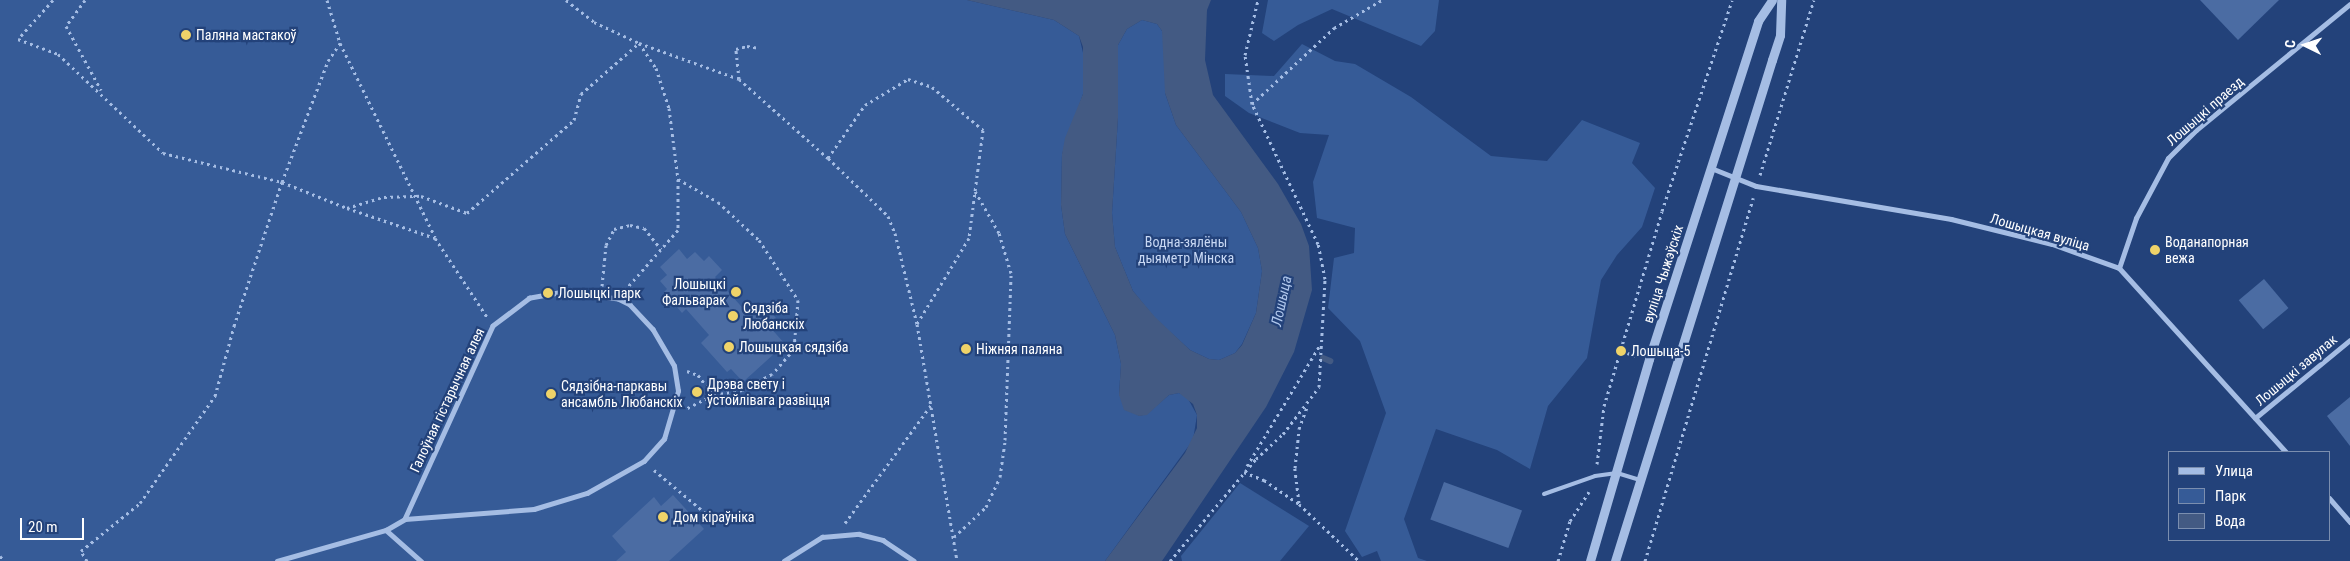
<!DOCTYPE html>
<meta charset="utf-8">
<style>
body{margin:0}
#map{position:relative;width:2350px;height:561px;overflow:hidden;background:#23427a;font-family:"Roboto Condensed",sans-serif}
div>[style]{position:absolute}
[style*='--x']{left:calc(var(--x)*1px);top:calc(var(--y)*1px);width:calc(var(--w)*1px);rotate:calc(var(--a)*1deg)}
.green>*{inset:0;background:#365b97}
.water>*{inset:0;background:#435a83}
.stream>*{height:6px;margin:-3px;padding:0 3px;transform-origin:3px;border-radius:3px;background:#435a83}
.building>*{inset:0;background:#4b6ca3;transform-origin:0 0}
.path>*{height:3px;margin-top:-1.5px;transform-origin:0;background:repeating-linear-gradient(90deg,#a5bde4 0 2.5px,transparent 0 6.5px)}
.service>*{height:4px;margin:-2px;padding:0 2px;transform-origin:2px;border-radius:2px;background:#a5bde4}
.pedestrian>*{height:4.5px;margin:-2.25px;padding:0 2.25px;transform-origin:2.25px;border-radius:2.25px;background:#a5bde4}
.minor>*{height:5px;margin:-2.5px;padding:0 2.5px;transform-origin:2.5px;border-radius:2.5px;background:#a5bde4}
.tertiary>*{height:9px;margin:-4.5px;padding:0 4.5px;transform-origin:4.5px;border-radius:4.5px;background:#a5bde4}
.dots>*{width:14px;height:14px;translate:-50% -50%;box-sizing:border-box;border:2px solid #23427a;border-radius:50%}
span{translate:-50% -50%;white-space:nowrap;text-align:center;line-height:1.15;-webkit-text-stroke:4.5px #23427a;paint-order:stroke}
.poi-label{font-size:14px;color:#fff}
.left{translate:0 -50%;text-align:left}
.right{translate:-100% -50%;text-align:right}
.street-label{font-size:14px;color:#fff}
.park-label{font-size:14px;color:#c8d8f4}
.water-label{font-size:15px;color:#b0c7ec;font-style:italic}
.legend{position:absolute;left:2168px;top:451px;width:162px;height:90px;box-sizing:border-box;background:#23427a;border:1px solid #7b8eaf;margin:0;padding:6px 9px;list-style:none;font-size:15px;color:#fff}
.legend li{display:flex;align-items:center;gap:10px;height:25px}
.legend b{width:25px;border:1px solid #7b8eaf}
.north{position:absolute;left:2280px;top:20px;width:50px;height:50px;-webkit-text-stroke:4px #23427a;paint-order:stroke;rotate:274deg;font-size:14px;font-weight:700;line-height:20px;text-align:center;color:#fff}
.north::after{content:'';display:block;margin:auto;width:18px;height:22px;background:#fff;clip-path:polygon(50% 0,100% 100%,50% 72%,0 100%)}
.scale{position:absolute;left:20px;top:518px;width:64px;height:22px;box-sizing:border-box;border:2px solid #fff;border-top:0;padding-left:6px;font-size:15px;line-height:18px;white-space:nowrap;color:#fff;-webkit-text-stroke:4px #23427a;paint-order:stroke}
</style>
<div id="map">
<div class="green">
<i style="clip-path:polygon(0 0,967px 0,1054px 20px,1079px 36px,1085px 61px,1083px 94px,1062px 154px,1061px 205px,1065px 234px,1115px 335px,1121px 364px,1119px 395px,1139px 416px,1147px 414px,1169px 395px,1179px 393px,1187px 397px,1197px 415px,1193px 440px,1105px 561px,0 561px)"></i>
<i style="clip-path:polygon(1268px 0,1439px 0,1435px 31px,1421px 46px,1332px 9px,1298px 25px,1274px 41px,1262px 33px)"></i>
<i style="clip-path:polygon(1142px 20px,1157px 24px,1162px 31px,1165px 41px,1165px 93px,1176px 125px,1241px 212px,1258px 248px,1262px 271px,1256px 313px,1242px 344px,1235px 353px,1219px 360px,1209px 359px,1190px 350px,1155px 318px,1133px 291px,1115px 247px,1112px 213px,1118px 118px,1118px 45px,1127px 29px)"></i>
<i style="clip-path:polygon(1302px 44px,1335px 61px,1355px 64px,1411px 97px,1491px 156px,1547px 161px,1582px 120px,1640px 143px,1632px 163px,1655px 188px,1642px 227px,1617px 255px,1601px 280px,1587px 358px,1548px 406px,1530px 469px,1497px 450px,1436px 429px,1404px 519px,1418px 558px,1427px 561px,1381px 561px,1377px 551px,1362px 557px,1345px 531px,1386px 413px,1360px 341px,1328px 308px,1334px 258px,1354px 253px,1355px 228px,1317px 218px,1313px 182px,1329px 135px,1300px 133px,1249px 113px,1225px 96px,1225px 74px,1274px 76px)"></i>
<i style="clip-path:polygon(1240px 483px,1309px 526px,1280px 561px,1182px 561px,1181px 556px)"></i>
</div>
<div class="water">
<i style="clip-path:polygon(evenodd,967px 0,1211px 0,1207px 10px,1205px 60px,1213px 95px,1278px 184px,1301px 224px,1309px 246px,1312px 290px,1294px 352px,1266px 407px,1162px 561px,1105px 561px,1185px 453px,1197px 428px,1197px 415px,1193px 404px,1179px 393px,1169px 395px,1147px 415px,1139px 416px,1124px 410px,1119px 395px,1121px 364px,1115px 335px,1065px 234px,1061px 205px,1062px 154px,1065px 138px,1083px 94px,1083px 47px,1079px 36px,1054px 20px,967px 0,1142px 20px,1157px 24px,1162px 31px,1165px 93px,1176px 125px,1241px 212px,1258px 248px,1262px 271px,1256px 313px,1242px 345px,1235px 353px,1219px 360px,1209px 359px,1190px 350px,1155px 317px,1133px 291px,1115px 247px,1112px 213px,1118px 118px,1118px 45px,1127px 29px,1142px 20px)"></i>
</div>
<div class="stream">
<i style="--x:1323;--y:358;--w:8;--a:23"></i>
</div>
<div class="building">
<i style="clip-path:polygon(2200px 0,2279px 0,2238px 40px)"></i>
<i style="clip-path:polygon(679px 249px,687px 259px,695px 252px,704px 261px,709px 256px,722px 270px,715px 277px,748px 314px,762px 302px,776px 318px,768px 325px,785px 344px,743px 382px,731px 369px,727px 372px,701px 343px,709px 335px,686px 309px,682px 313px,664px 292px,667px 289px,660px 281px,667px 275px,660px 267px)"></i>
<i style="left:2264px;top:279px;width:38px;height:33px;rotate:50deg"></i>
<i style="clip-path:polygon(2350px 397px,2350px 446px,2327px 416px)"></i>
<i style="left:1444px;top:482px;width:83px;height:40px;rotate:20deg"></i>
<i style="clip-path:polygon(673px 495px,704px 529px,669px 561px,616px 561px,626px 552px,612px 536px,654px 497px,661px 506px)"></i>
</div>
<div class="path">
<i style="--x:53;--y:0;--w:52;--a:131.9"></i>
<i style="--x:18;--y:39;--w:43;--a:20.6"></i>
<i style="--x:58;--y:54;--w:144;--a:43.3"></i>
<i style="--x:163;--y:153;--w:122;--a:13.7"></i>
<i style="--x:282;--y:182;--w:70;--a:21.8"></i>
<i style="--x:347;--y:208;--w:93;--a:18.8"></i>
<i style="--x:435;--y:238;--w:95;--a:56.6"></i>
<i style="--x:85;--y:0;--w:32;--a:126"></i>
<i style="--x:66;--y:26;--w:73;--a:61.3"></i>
<i style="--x:327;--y:0;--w:45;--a:73.2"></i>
<i style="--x:340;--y:43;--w:216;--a:63.9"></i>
<i style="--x:566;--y:0;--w:36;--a:38"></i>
<i style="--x:594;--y:22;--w:50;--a:25"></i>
<i style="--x:639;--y:43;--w:106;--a:19.8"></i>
<i style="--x:739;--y:79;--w:119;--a:41.6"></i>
<i style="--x:828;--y:158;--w:83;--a:44"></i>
<i style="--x:888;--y:216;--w:18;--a:68"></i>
<i style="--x:895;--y:233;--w:94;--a:76.4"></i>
<i style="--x:917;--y:324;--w:240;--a:80.4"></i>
<i style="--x:739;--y:79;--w:30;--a:-96"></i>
<i style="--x:736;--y:49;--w:11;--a:-15"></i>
<i style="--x:747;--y:46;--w:12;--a:9"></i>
<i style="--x:1252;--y:104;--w:112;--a:-42.8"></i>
<i style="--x:1334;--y:28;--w:56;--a:-30.3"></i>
<i style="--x:828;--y:158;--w:65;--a:-55.1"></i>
<i style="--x:865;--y:105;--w:50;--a:-31.2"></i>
<i style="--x:908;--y:79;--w:25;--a:18"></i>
<i style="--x:932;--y:87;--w:67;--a:40.1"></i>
<i style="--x:983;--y:130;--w:109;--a:97.4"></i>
<i style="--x:969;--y:238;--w:100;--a:121.2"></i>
<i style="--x:1760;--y:175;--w:183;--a:-72.9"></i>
<i style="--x:678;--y:179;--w:46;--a:29.9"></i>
<i style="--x:718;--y:202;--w:56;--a:42.8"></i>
<i style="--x:759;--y:240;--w:72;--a:57"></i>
<i style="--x:798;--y:300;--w:49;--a:94.7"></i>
<i style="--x:794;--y:349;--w:33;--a:131"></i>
<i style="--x:772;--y:374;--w:34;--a:152"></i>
<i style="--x:742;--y:390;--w:29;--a:170"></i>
<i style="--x:713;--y:395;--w:30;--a:153"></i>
<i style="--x:347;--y:208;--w:39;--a:-17"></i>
<i style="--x:384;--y:197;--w:37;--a:-2"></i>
<i style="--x:421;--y:196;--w:49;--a:20.3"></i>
<i style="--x:467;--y:213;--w:142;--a:-41"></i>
<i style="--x:574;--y:120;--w:27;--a:-75"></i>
<i style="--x:581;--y:94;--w:77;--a:-41.3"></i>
<i style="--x:639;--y:43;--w:30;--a:56"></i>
<i style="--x:656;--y:68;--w:42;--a:72"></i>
<i style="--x:669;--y:108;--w:72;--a:82.8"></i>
<i style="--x:678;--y:179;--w:51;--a:90"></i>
<i style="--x:678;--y:230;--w:80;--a:131.5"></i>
<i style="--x:602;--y:286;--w:41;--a:-84.4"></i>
<i style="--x:606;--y:245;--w:18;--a:-63"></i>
<i style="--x:614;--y:229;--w:16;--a:-14"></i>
<i style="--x:630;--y:225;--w:14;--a:12"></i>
<i style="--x:644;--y:228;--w:27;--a:51"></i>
<i style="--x:1621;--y:351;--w:16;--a:18"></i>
<i style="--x:687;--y:371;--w:12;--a:20"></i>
<i style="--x:698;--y:375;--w:25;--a:53"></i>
<i style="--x:1597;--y:464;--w:58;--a:-83.1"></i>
<i style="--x:1604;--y:406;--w:203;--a:-73.4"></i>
<i style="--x:1662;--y:211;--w:222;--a:-71.6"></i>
<i style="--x:1247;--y:466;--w:141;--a:-58.9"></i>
<i style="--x:654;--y:470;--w:72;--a:39.9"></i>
<i style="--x:1244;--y:472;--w:22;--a:22"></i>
<i style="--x:1264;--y:480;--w:42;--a:34.4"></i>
<i style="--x:1299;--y:504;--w:83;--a:43.5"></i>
<i style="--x:1299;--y:503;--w:35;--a:-97"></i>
<i style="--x:1295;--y:468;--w:39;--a:-84"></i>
<i style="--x:1299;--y:429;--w:23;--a:-70"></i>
<i style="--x:845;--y:523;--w:146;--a:-53.9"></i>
<i style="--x:954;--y:537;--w:44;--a:-43.2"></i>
<i style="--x:986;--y:507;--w:33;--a:-65"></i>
<i style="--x:1000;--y:477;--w:37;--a:-82"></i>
<i style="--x:1005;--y:440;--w:167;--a:-87.9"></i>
<i style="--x:1011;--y:273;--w:42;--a:-106.7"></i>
<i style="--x:999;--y:233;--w:48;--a:-119.7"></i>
<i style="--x:0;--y:556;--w:6;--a:51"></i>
<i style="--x:87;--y:561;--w:12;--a:-121"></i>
<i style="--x:81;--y:551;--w:76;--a:-39.1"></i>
<i style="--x:140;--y:503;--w:131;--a:-55"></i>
<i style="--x:215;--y:396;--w:73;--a:-74.8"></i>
<i style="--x:234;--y:326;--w:152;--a:-71.6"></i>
<i style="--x:282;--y:182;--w:129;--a:-69.2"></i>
<i style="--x:328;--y:61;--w:22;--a:-56"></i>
<i style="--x:1170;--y:561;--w:133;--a:-49.9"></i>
<i style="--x:1256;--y:459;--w:37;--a:-43"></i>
<i style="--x:1283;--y:434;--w:59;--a:-52.5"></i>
<i style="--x:1319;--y:387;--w:108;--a:-86.8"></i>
<i style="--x:1325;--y:279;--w:36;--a:-101"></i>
<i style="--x:1318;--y:244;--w:155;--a:-115.2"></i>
<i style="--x:1252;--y:104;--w:49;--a:-98.1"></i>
<i style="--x:1245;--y:55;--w:57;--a:-76.7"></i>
<i style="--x:1558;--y:561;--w:42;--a:-73.3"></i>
<i style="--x:1570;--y:521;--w:35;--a:-57"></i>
<i style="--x:1645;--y:561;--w:379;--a:-73.4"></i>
</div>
<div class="service">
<i style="--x:1544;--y:494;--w:54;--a:-19.4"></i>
<i style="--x:1595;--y:476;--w:22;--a:-8"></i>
<i style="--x:1617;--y:473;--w:24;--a:17"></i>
</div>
<div class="pedestrian">
<i style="--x:386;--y:530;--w:47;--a:41.5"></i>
<i style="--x:277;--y:561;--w:113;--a:-15.9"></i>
<i style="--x:386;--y:530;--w:22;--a:-30"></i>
<i style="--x:405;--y:519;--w:129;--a:-4.4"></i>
<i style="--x:534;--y:509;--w:55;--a:-16.8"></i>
<i style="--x:587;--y:493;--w:65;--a:-29.3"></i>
<i style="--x:644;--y:461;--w:30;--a:-48"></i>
<i style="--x:664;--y:439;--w:50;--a:-73.7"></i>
<i style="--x:678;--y:391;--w:25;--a:-99"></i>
<i style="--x:674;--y:366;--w:42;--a:-120.3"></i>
<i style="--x:653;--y:330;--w:34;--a:-133"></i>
<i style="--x:630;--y:305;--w:13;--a:-153"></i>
<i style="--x:618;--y:299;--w:54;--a:-172.6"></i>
<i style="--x:564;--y:292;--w:35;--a:170"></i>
<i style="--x:530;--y:298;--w:46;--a:142.9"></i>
<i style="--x:493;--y:326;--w:212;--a:114.5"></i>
<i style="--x:784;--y:561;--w:45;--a:-32.3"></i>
<i style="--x:822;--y:537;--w:37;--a:-5"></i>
<i style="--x:859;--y:534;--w:25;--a:14"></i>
<i style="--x:883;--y:540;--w:37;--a:34"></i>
</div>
<div class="minor">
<i style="--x:1711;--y:168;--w:48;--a:21.8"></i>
<i style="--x:1756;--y:186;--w:198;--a:9.6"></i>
<i style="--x:1951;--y:219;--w:104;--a:13.9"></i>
<i style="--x:2052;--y:244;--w:71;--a:19.7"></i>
<i style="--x:2119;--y:268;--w:248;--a:47.8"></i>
<i style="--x:2119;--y:268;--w:53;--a:-71.2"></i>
<i style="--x:2136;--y:218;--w:68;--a:-61.9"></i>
<i style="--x:2168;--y:158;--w:40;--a:-45"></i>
<i style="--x:2196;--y:130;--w:199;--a:-39.3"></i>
<i style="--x:2255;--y:418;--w:123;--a:-39.4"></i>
<i style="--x:2329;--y:498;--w:32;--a:49"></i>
</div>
<div class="tertiary">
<i style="--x:1590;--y:561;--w:210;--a:-73.7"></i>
<i style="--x:1649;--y:359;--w:355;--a:-72.1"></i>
<i style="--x:1758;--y:21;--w:25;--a:-56"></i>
<i style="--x:1615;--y:561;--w:525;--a:-72.6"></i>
<i style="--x:1772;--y:60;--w:26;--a:-72"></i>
<i style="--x:1780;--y:35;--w:35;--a:-88"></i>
</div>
<div class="dots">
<i style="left:186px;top:35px;background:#efd369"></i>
<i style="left:2155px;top:250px;background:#efd369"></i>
<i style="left:736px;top:292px;background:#efd369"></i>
<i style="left:548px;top:293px;background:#efd369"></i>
<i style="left:733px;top:316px;background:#efd369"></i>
<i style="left:729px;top:347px;background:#efd369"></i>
<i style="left:966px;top:349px;background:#efd369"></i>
<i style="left:1621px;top:351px;background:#efd369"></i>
<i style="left:697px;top:392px;background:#efd369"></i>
<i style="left:551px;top:394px;background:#efd369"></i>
<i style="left:663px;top:517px;background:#efd369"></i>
</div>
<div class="poi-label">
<span class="left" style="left:196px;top:35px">Паляна мастакоў</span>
<span class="left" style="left:2165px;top:250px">Воданапорная<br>вежа</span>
<span class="right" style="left:726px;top:292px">Лошыцкі<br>Фальварак</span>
<span class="left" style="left:558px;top:293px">Лошыцкі парк</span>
<span class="left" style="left:743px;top:316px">Сядзіба<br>Любанскіх</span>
<span class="left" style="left:739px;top:347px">Лошыцкая сядзіба</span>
<span class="left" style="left:976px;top:349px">Ніжняя паляна</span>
<span class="left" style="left:1631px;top:351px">Лошыца-5</span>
<span class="left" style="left:707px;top:392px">Дрэва свету і<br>ўстойлівага развіцця</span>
<span class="left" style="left:561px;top:394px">Сядзібна-паркавы<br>ансамбль Любанскіх</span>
<span class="left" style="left:673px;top:517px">Дом кіраўніка</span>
</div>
<div class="street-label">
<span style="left:2205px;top:111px;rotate:-41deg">Лошыцкі праезд</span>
<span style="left:2040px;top:232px;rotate:16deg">Лошыцкая вуліца</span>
<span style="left:1663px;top:274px;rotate:-72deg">вуліца Чыжэўскіх</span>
<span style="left:2296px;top:370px;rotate:-40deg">Лошыцкі завулак</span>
<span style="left:447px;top:400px;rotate:-65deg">Галоўная гістарычная алея</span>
</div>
<div class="park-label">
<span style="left:1186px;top:250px">Водна-зялёны<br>дыяметр Мінска</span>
</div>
<div class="water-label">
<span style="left:1282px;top:301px;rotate:-78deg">Лошыца</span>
</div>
<ul class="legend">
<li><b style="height:6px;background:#a5bde4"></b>Улица</li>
<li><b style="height:14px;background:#365b97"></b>Парк</li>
<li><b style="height:14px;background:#435a83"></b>Вода</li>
</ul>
<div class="north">С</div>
<div class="scale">20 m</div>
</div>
